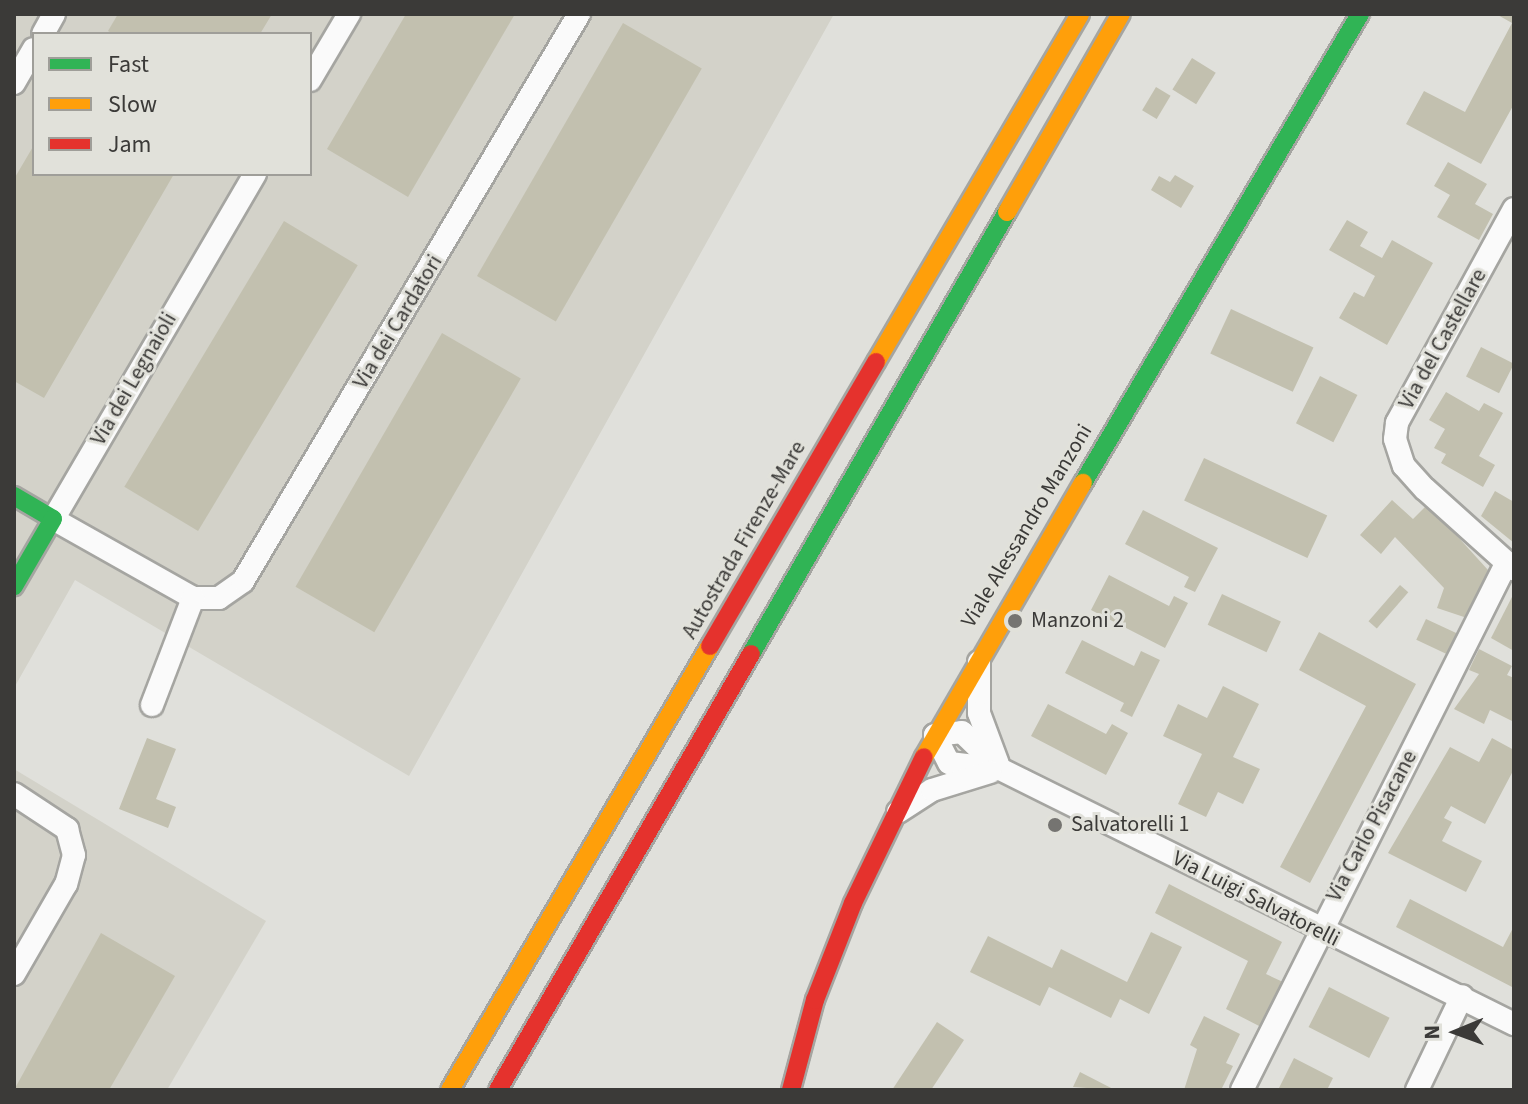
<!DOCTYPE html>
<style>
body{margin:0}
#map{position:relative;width:1528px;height:1104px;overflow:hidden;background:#e0e0db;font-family:"Source Sans 3",sans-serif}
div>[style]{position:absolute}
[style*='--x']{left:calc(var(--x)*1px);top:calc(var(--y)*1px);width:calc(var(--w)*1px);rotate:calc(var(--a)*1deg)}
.built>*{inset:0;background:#d3d2c9}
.building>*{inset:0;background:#c2c0af;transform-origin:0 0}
.roads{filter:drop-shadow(2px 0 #a5a5a1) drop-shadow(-2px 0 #a5a5a1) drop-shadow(0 2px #a5a5a1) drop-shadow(0 -2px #a5a5a1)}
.street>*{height:22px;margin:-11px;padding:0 11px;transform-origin:11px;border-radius:11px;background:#fafafa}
.fast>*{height:18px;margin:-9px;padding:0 9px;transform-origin:9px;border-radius:9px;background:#30b455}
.slow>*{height:18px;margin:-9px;padding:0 9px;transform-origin:9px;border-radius:9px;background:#ff9f0a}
.jam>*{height:18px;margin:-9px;padding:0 9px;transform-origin:9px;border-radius:9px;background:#e5322d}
.dots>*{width:22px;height:22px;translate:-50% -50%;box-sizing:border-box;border:4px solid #e1e1da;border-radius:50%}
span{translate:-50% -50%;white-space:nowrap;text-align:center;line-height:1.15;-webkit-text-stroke:6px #e1e1da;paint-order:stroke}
.street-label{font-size:22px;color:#3b3a38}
.poi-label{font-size:22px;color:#3b3a38}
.left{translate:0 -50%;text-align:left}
.frame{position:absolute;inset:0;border:16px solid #3b3a38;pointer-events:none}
.legend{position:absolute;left:32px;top:32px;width:280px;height:144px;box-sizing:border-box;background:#e1e1da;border:2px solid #9f9e99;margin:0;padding:10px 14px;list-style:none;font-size:24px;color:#3b3a38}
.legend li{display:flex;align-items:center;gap:16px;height:40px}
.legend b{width:40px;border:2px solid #9f9e99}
.north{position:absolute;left:1416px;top:992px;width:80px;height:80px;-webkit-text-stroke:6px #e1e1da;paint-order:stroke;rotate:269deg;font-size:22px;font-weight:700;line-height:32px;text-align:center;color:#3b3a38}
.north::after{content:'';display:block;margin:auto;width:28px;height:36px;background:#3b3a38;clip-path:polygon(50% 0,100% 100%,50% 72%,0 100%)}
</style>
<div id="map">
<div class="built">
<i style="clip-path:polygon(evenodd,14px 14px,834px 14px,409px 776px,75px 580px,14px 688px,14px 14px,34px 34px,310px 34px,310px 174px,34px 174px,34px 34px)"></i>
<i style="clip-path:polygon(14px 769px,266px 921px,167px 1090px,14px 1090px)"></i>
</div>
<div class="building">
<i style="clip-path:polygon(118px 14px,272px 14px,260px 34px,113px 34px,108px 31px)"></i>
<i style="clip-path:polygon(406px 14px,515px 14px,408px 197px,327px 149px)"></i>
<i style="clip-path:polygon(1496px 14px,1514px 14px,1514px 104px,1481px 164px,1406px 124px,1424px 91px,1465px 112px,1512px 23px)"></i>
<i style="left:623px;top:23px;width:91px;height:292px;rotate:30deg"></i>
<i style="left:1192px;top:58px;width:28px;height:37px;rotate:32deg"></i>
<i style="left:1156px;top:87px;width:17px;height:27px;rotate:31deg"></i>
<i style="clip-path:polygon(34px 145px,34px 174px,174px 174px,44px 398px,14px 381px,14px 179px)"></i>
<i style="clip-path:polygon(1448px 162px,1487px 184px,1475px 204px,1493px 214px,1479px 240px,1437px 217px,1450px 195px,1434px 186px)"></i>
<i style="clip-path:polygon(1175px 175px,1194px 186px,1181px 208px,1151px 190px,1159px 176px,1170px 182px)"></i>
<i style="clip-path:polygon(1347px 220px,1368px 232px,1360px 246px,1382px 258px,1392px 240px,1433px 263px,1387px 345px,1339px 318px,1354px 292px,1364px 297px,1375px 276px,1329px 250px)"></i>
<i style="left:284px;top:221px;width:86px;height:310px;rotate:31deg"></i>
<i style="left:1231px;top:309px;width:91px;height:49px;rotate:25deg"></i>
<i style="left:442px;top:333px;width:91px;height:293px;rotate:30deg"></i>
<i style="left:1481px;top:347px;width:37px;height:33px;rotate:27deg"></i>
<i style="left:1320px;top:376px;width:42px;height:53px;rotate:27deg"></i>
<i style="clip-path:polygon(1446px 392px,1479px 411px,1484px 403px,1503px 413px,1479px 456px,1495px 465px,1483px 487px,1441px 463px,1446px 454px,1434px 448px,1445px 429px,1429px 420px)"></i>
<i style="left:1204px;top:458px;width:136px;height:47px;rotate:25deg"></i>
<i style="clip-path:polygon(1495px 491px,1514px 502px,1514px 543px,1481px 516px)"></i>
<i style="clip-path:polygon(1392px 500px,1413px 519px,1428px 504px,1488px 570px,1467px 618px,1437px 608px,1444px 588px,1395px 537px,1381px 554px,1360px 535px)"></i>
<i style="clip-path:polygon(1143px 510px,1218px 548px,1195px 592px,1184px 587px,1189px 577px,1125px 544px)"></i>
<i style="clip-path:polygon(1109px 575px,1169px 606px,1174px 596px,1188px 603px,1165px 648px,1091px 610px)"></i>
<i style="left:1400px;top:585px;width:11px;height:48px;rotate:41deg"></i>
<i style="clip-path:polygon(1514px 593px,1514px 651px,1491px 638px)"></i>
<i style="left:1222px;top:594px;width:65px;height:34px;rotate:25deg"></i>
<i style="left:1426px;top:619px;width:41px;height:23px;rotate:25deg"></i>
<i style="clip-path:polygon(1319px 632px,1416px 684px,1310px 883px,1280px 867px,1366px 706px,1299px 670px)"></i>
<i style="clip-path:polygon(1082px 640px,1134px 666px,1141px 651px,1160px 660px,1132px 717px,1120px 711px,1124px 703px,1065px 673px)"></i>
<i style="clip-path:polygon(1479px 649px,1512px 666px,1507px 675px,1514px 678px,1514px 722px,1490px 710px,1484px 724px,1454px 709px,1479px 674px,1469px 670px)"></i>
<i style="clip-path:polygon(1223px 686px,1259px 704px,1233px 757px,1260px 769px,1243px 804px,1218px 792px,1206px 817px,1178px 804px,1202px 754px,1163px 736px,1178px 704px,1207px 718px)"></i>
<i style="clip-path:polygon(1048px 704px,1106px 734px,1112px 724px,1128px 733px,1106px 775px,1031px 736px)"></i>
<i style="clip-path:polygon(147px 738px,176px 749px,156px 799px,176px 807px,168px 828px,119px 809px)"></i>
<i style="clip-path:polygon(1492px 738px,1514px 750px,1514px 769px,1485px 824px,1451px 806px,1444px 818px,1452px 822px,1442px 841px,1482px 861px,1466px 892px,1388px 853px,1450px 747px,1479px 762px)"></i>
<i style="clip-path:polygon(1169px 884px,1282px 942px,1266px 974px,1283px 982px,1261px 1027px,1226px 1009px,1248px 961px,1155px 913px)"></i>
<i style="clip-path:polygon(1410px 899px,1503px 947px,1514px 926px,1514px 988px,1396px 927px)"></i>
<i style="clip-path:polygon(1151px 932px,1182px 947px,1149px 1014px,1120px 999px,1111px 1018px,1049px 987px,1040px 1006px,970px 972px,988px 936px,1052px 968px,1061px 949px,1127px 982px)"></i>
<i style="clip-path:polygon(101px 933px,175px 976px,109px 1090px,14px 1090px)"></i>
<i style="left:1329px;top:987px;width:68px;height:45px;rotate:27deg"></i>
<i style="clip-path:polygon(1204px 1016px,1240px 1034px,1226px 1063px,1233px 1066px,1221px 1090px,1184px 1090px,1197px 1049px,1190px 1045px)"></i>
<i style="clip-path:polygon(937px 1022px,964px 1040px,931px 1090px,892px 1090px)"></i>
<i style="clip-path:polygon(1294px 1058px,1333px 1078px,1327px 1090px,1278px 1090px)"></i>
<i style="clip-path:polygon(1080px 1072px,1115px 1090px,1073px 1087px)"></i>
</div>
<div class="roads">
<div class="street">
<i style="--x:43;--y:34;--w:23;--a:-61"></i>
<i style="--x:310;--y:80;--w:77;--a:-59.4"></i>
<i style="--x:14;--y:83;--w:39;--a:-60"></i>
<i style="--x:255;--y:174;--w:400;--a:120.3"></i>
<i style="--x:53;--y:519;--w:161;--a:29.4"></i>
<i style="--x:193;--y:598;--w:26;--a:0"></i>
<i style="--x:219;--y:598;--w:29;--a:-35"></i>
<i style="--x:243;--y:581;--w:659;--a:-59.35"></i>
<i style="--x:1514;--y:209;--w:244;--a:118.7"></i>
<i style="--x:1397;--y:423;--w:16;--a:97"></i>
<i style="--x:1395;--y:439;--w:28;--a:72"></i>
<i style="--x:1404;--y:466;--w:31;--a:48"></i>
<i style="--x:1425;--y:489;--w:120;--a:42"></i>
<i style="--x:979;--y:662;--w:51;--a:90"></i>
<i style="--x:979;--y:713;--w:54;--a:69.6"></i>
<i style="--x:152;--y:705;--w:115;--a:-69"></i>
<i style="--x:1000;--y:769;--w:51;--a:-173.3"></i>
<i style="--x:949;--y:763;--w:31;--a:-117"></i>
<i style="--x:935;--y:735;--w:27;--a:-6"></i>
<i style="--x:962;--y:732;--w:53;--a:44.2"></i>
<i style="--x:1000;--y:769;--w:574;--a:26.39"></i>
<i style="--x:14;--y:794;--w:64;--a:33.4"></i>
<i style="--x:67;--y:829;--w:27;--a:75"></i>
<i style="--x:74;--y:855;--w:30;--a:105"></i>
<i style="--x:66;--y:884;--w:104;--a:120"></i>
<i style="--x:898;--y:812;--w:40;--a:-32.9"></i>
<i style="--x:932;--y:790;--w:61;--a:-17.2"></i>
<i style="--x:1242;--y:1090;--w:589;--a:-63.35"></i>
<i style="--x:1417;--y:1090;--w:104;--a:-64.4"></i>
</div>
<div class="fast">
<i style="--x:1083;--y:483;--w:545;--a:-59.43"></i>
<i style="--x:14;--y:496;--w:45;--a:30.5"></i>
<i style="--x:53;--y:519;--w:78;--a:120.2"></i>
<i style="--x:751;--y:654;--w:511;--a:-59.92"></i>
</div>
<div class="slow">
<i style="--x:1007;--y:212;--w:228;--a:-60.1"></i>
<i style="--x:876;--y:362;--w:403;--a:-59.6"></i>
<i style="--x:924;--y:757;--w:317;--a:-59.9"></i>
<i style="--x:450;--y:1090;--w:515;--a:-59.65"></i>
</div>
<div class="jam">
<i style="--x:710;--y:646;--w:329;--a:-59.7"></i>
<i style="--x:498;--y:1090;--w:504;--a:-59.87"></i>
<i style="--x:791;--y:1090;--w:93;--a:-75.1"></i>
<i style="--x:815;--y:1000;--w:104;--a:-68.6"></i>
<i style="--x:853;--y:903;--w:162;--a:-64.1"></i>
</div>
</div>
<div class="dots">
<i style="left:1015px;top:621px;background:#757471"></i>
<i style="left:1055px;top:825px;background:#757471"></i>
</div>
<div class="street-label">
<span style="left:398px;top:322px;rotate:-59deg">Via dei Cardatori</span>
<span style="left:1443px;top:339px;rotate:-61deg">Via del Castellare</span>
<span style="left:134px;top:379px;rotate:-60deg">Via dei Legnaioli</span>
<span style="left:1027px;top:526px;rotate:-59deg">Viale Alessandro Manzoni</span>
<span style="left:744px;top:540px;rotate:-60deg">Autostrada Firenze-Mare</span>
<span style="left:1372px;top:826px;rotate:-62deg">Via Carlo Pisacane</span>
<span style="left:1256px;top:899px;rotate:27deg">Via Luigi Salvatorelli</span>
</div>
<div class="poi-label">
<span class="left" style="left:1031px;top:621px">Manzoni 2</span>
<span class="left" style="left:1071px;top:825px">Salvatorelli 1</span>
</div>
<div class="frame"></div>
<ul class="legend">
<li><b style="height:10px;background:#30b455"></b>Fast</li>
<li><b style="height:10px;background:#ff9f0a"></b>Slow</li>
<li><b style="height:10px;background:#e5322d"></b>Jam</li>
</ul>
<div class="north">N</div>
</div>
